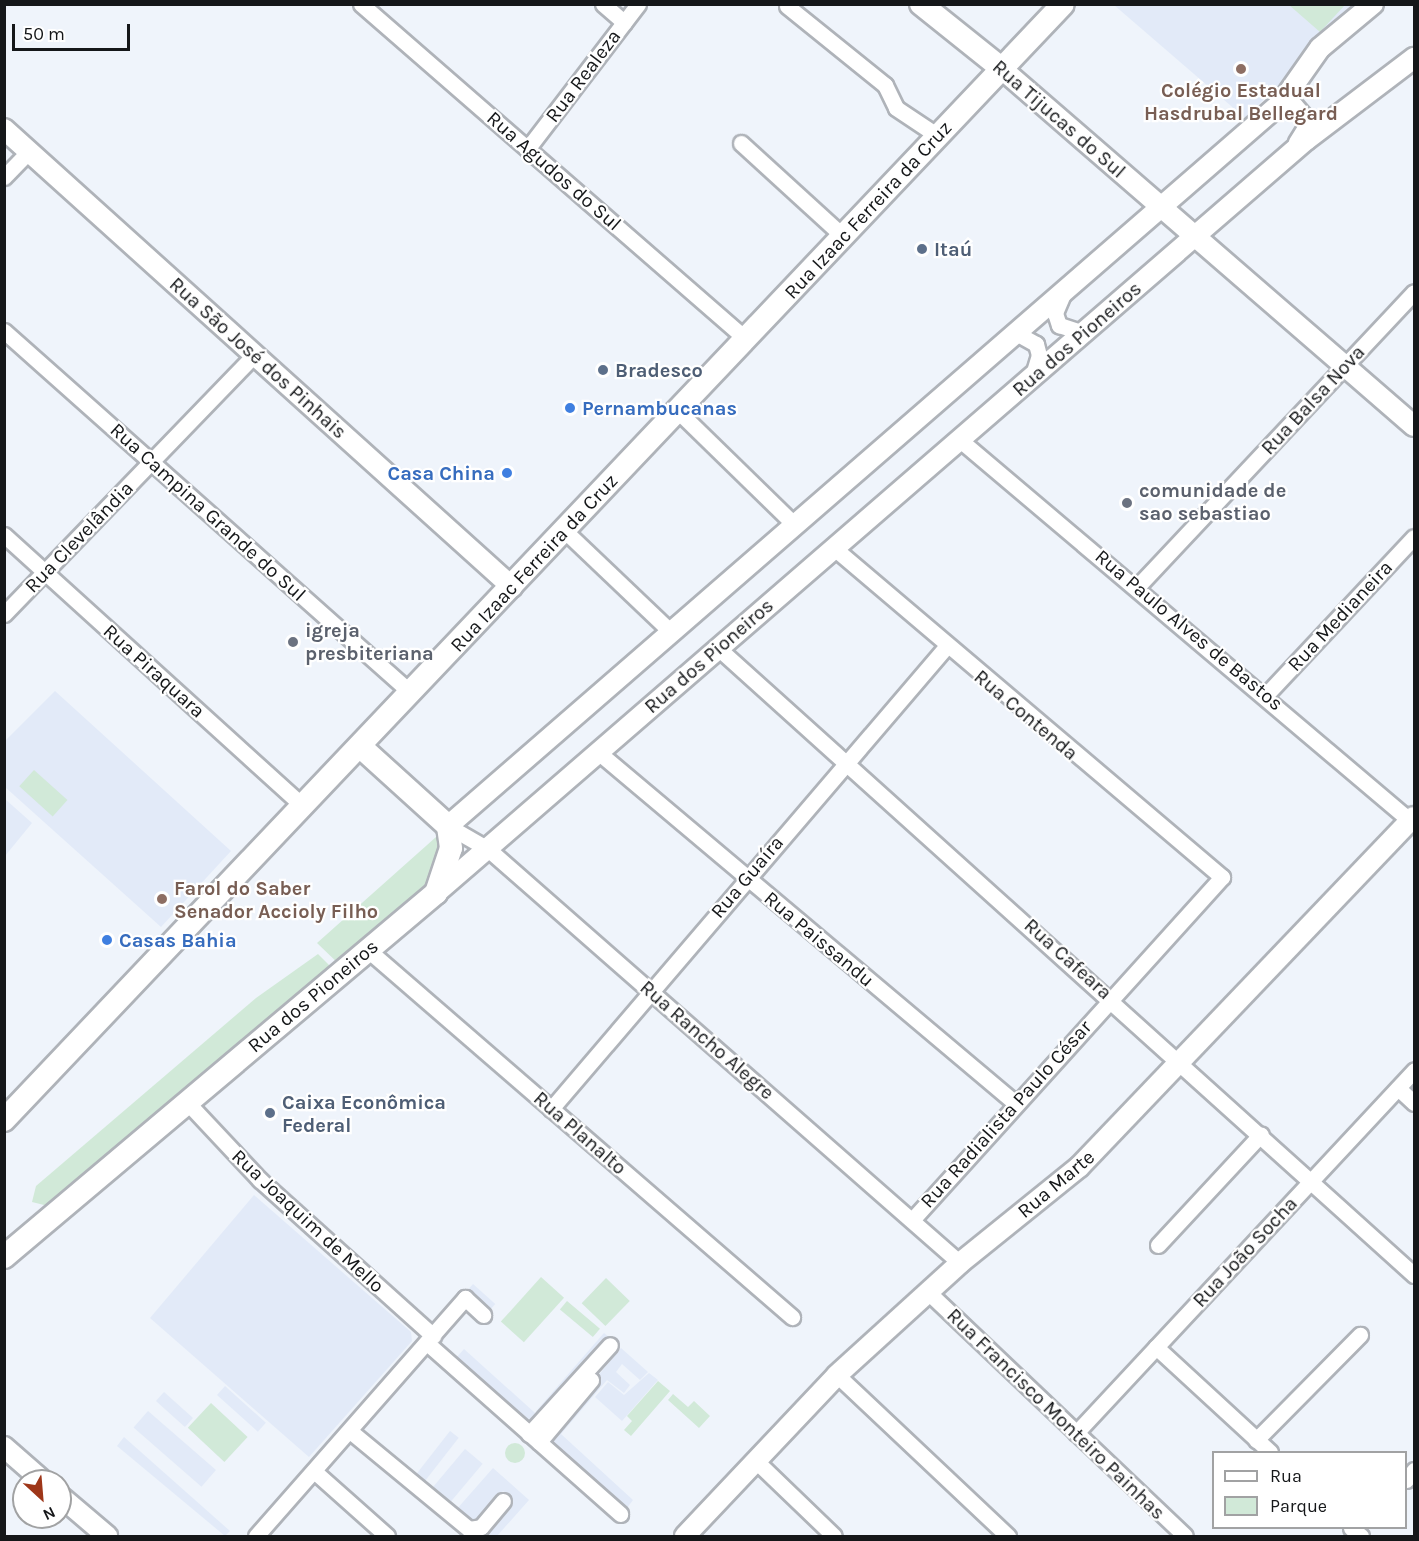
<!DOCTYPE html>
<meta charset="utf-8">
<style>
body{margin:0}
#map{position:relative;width:1419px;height:1541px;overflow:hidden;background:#eff4fb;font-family:Karla,sans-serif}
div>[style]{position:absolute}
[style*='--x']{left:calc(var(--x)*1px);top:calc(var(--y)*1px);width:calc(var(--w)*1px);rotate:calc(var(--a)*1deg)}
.built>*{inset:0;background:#e2eaf8;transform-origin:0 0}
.green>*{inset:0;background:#d1e9d8;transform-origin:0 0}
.round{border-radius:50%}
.roads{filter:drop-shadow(2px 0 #afb3b9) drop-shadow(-2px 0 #afb3b9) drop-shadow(0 2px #afb3b9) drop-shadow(0 -2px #afb3b9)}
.minor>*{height:15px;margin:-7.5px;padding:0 7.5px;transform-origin:7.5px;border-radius:7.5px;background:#fff}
.tertiary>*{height:20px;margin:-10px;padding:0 10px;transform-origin:10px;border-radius:10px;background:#fff}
.secondary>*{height:22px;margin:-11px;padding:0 11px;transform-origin:11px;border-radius:11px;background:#fff}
.dots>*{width:16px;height:16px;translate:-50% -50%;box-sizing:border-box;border:3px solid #fff;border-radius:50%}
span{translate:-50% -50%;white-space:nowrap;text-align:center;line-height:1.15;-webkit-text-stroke:4.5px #fff;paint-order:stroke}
.street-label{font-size:20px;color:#151719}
.education-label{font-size:20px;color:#785e54;font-weight:700}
.left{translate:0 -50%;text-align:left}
.service-label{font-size:20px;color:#4e5e75;font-weight:700}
.shop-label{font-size:20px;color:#366cbe;font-weight:700}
.right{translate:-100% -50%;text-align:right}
.worship-label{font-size:20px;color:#5b616d;font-weight:700}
.frame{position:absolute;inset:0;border:6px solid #151719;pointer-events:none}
.legend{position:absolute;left:1212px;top:1451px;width:195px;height:78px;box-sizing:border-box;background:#fff;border:2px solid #a1a2a3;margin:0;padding:8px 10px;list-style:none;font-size:18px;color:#151719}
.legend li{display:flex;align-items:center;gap:12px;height:30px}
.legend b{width:30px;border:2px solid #a1a2a3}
.north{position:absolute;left:12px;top:1469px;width:60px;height:60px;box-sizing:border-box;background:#fff;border:2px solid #a1a2a3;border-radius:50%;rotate:154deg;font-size:16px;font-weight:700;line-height:24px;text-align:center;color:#151719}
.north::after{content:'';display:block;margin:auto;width:21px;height:27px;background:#9e3619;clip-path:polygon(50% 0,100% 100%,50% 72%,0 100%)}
.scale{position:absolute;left:12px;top:24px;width:118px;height:27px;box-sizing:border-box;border:3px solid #151719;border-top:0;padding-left:8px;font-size:18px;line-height:21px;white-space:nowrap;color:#151719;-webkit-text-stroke:4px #fff;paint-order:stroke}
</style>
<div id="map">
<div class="built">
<i style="clip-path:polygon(1114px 5px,1359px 5px,1245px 118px)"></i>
<i style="clip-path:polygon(55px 691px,231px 851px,161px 927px,5px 787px,5px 741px)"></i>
<i style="clip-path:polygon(5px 799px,32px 823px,5px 856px)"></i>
<i style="clip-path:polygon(254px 1195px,411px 1332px,412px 1341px,309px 1457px,150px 1318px)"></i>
<i style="left:473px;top:1284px;width:30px;height:11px;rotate:42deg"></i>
<i style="left:604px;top:1333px;width:11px;height:104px;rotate:41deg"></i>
<i style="clip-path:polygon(621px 1348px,648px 1372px,640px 1380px,622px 1364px,616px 1372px,630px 1385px,624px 1393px,607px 1380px,561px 1434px,633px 1500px,627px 1508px,547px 1437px)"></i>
<i style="left:464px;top:1349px;width:102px;height:11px;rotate:42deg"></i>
<i style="clip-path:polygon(649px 1373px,658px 1380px,622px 1421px,595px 1397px,608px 1382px,624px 1395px)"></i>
<i style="left:225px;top:1386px;width:55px;height:12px;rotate:42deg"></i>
<i style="left:164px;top:1392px;width:39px;height:12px;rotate:42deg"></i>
<i style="left:148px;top:1411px;width:90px;height:22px;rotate:41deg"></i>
<i style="left:450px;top:1431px;width:11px;height:57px;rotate:38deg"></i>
<i style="clip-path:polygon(124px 1437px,230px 1531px,225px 1536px,117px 1446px)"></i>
<i style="left:465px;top:1449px;width:23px;height:51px;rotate:40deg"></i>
<i style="clip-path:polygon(493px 1468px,529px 1500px,497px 1536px,480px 1536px,513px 1499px,503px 1491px,473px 1525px,456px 1510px)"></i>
</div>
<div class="green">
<i style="clip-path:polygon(1289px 5px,1345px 5px,1320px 32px)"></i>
<i style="left:34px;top:770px;width:45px;height:22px;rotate:42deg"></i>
<i style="clip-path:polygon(445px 829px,434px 893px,344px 969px,317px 943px)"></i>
<i style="clip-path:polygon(318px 954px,338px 974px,60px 1209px,32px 1202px,36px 1186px,256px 998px)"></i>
<i style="left:541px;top:1277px;width:31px;height:60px;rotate:42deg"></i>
<i style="left:606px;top:1278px;width:33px;height:35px;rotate:44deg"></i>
<i style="left:567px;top:1301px;width:43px;height:11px;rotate:40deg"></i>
<i style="clip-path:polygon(658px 1381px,670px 1391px,631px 1436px,624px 1430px,632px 1421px,627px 1416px)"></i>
<i style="clip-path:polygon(673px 1394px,688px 1407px,694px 1401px,710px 1416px,699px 1428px,668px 1400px)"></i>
<i style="left:211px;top:1403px;width:50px;height:34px;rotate:43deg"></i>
<i class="round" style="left:505px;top:1443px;width:20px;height:20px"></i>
</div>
<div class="roads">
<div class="minor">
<i style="--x:361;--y:4;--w:510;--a:41.03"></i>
<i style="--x:603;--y:4;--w:28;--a:41"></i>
<i style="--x:787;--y:6;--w:126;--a:38.9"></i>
<i style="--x:885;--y:85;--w:25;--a:64"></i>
<i style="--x:896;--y:108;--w:50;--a:33.7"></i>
<i style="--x:1282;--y:102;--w:13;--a:13"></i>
<i style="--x:1295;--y:105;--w:21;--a:49"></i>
<i style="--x:1309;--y:121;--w:25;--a:122"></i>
<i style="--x:741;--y:143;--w:138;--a:42.4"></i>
<i style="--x:528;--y:148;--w:181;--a:-52.6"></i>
<i style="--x:4;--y:177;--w:36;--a:-46"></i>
<i style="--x:1063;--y:294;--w:21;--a:113"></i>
<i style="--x:1055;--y:313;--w:13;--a:72"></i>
<i style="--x:1059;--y:325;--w:25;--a:18"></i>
<i style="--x:4;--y:331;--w:545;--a:41.65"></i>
<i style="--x:1016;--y:333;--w:23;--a:29"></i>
<i style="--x:1036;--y:344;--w:11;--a:75"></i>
<i style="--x:1039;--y:355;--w:21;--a:107"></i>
<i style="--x:678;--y:411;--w:163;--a:44.3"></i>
<i style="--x:960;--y:440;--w:595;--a:40.23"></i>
<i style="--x:565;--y:531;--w:146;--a:43.6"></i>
<i style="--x:4;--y:535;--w:404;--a:42.2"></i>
<i style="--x:834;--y:548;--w:509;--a:40.3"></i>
<i style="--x:1222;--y:877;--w:462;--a:132.1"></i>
<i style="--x:1138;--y:586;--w:403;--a:-46.8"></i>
<i style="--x:4;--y:614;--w:359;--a:-46"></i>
<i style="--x:718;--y:648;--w:937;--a:42.01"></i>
<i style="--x:1266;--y:695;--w:216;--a:-46.9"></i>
<i style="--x:598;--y:752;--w:544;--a:40.08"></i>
<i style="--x:448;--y:826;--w:46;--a:29.9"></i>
<i style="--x:488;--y:849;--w:628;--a:41.25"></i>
<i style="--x:368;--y:950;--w:561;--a:40.88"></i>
<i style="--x:1398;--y:1088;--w:22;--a:43"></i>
<i style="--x:187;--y:1102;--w:107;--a:46.9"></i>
<i style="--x:260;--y:1180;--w:233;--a:42"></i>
<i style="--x:551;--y:1109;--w:606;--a:-49.48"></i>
<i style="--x:1158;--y:1245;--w:151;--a:-47.1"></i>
<i style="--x:928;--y:1292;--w:354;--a:43.5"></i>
<i style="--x:427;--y:1343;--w:258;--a:41.5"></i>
<i style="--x:1156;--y:1347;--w:155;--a:42.6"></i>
<i style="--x:837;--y:1375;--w:235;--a:43.3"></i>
<i style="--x:350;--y:1431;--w:154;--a:39.5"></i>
<i style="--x:469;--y:1529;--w:12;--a:-9"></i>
<i style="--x:481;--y:1527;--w:34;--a:-50"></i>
<i style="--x:1076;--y:1433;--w:496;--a:-47"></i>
<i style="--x:529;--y:1434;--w:120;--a:-47.7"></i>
<i style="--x:1256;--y:1440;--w:148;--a:-45.3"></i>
<i style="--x:539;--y:1442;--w:81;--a:-50"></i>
<i style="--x:756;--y:1461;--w:108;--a:43.9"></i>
<i style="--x:314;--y:1471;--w:98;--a:41.7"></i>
<i style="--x:1406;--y:1480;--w:13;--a:-51"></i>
<i style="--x:1351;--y:1528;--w:13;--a:39"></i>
<i style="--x:256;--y:1536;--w:317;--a:-48.7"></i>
<i style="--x:465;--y:1298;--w:25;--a:43"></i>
</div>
<div class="tertiary">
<i style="--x:1002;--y:69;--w:545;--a:40.91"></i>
<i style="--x:4;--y:129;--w:684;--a:42.04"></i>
<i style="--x:448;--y:826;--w:1104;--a:-40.96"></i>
<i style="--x:1282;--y:102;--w:66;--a:-54.9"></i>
<i style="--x:1320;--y:48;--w:69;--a:-39.7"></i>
<i style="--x:436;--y:893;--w:1151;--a:-40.88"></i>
<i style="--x:1306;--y:140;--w:136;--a:-37.2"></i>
<i style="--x:4;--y:1447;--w:52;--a:41.1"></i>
<i style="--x:60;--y:1496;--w:62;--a:40.4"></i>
<i style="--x:685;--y:1536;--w:221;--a:-46.6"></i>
<i style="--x:837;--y:1375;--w:166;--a:-42.3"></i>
<i style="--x:960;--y:1263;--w:153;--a:-38.9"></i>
<i style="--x:1079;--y:1167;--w:484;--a:-46.3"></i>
</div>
<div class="secondary">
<i style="--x:921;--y:4;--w:104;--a:38.7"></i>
<i style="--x:4;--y:1120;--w:1538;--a:-46.5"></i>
<i style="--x:4;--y:1257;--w:565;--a:-40.12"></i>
<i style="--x:436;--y:893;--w:47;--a:-71.6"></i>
<i style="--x:451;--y:848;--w:22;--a:-98"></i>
<i style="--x:448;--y:826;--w:118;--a:-137.8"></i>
</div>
</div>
<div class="dots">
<i style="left:1241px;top:69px;background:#8d6e63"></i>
<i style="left:922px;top:249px;background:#5c6f8a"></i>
<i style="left:603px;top:370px;background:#5c6f8a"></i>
<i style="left:570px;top:408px;background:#3f7fe0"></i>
<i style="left:507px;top:473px;background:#3f7fe0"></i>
<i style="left:1127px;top:503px;background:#6b7280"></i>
<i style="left:293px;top:642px;background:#6b7280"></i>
<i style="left:162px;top:899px;background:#8d6e63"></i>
<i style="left:107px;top:940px;background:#3f7fe0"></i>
<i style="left:270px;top:1113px;background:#5c6f8a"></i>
</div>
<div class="street-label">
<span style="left:583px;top:76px;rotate:-53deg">Rua Realeza</span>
<span style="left:1059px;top:119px;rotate:41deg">Rua Tijucas do Sul</span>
<span style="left:554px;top:171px;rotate:41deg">Rua Agudos do Sul</span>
<span style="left:868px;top:210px;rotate:-47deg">Rua Izaac Ferreira da Cruz</span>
<span style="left:1077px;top:339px;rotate:-41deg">Rua dos Pioneiros</span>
<span style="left:258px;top:358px;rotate:42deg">Rua São José dos Pinhais</span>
<span style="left:1313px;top:400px;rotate:-47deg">Rua Balsa Nova</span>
<span style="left:208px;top:512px;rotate:42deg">Rua Campina Grande do Sul</span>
<span style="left:79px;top:537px;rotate:-46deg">Rua Clevelândia</span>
<span style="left:534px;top:563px;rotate:-47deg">Rua Izaac Ferreira da Cruz</span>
<span style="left:1340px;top:616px;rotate:-47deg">Rua Medianeira</span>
<span style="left:1189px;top:630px;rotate:40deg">Rua Paulo Alves de Bastos</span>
<span style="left:709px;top:656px;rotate:-41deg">Rua dos Pioneiros</span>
<span style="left:154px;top:671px;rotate:42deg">Rua Piraquara</span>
<span style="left:1026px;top:715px;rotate:40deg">Rua Contenda</span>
<span style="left:747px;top:877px;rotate:-50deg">Rua Guaíra</span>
<span style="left:819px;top:939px;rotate:40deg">Rua Paissandu</span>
<span style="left:1068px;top:959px;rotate:42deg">Rua Cafeara</span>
<span style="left:313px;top:996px;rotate:-40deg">Rua dos Pioneiros</span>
<span style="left:707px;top:1040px;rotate:41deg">Rua Rancho Alegre</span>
<span style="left:1006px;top:1114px;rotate:-48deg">Rua Radialista Paulo César</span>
<span style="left:580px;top:1133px;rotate:41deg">Rua Planalto</span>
<span style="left:1056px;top:1184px;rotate:-40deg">Rua Marte</span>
<span style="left:308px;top:1221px;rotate:43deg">Rua Joaquim de Mello</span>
<span style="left:1245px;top:1252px;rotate:-47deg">Rua João Socha</span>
<span style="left:1056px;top:1414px;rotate:44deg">Rua Francisco Monteiro Painhas</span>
</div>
<div class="education-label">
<span style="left:1241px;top:102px">Colégio Estadual<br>Hasdrubal Bellegard</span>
<span class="left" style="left:174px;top:900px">Farol do Saber<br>Senador Accioly Filho</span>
</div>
<div class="service-label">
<span class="left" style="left:934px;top:249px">Itaú</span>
<span class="left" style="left:615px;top:370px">Bradesco</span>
<span class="left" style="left:282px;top:1114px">Caixa Econômica<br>Federal</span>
</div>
<div class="shop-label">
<span class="left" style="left:582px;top:408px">Pernambucanas</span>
<span class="right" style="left:495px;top:473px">Casa China</span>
<span class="left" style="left:119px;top:940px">Casas Bahia</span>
</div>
<div class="worship-label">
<span class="left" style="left:1139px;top:502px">comunidade de<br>sao sebastiao</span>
<span class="left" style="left:305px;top:642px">igreja<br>presbiteriana</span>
</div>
<div class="frame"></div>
<ul class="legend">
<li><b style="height:8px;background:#fff"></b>Rua</li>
<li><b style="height:16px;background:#d1e9d8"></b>Parque</li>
</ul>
<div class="north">N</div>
<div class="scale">50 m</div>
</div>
